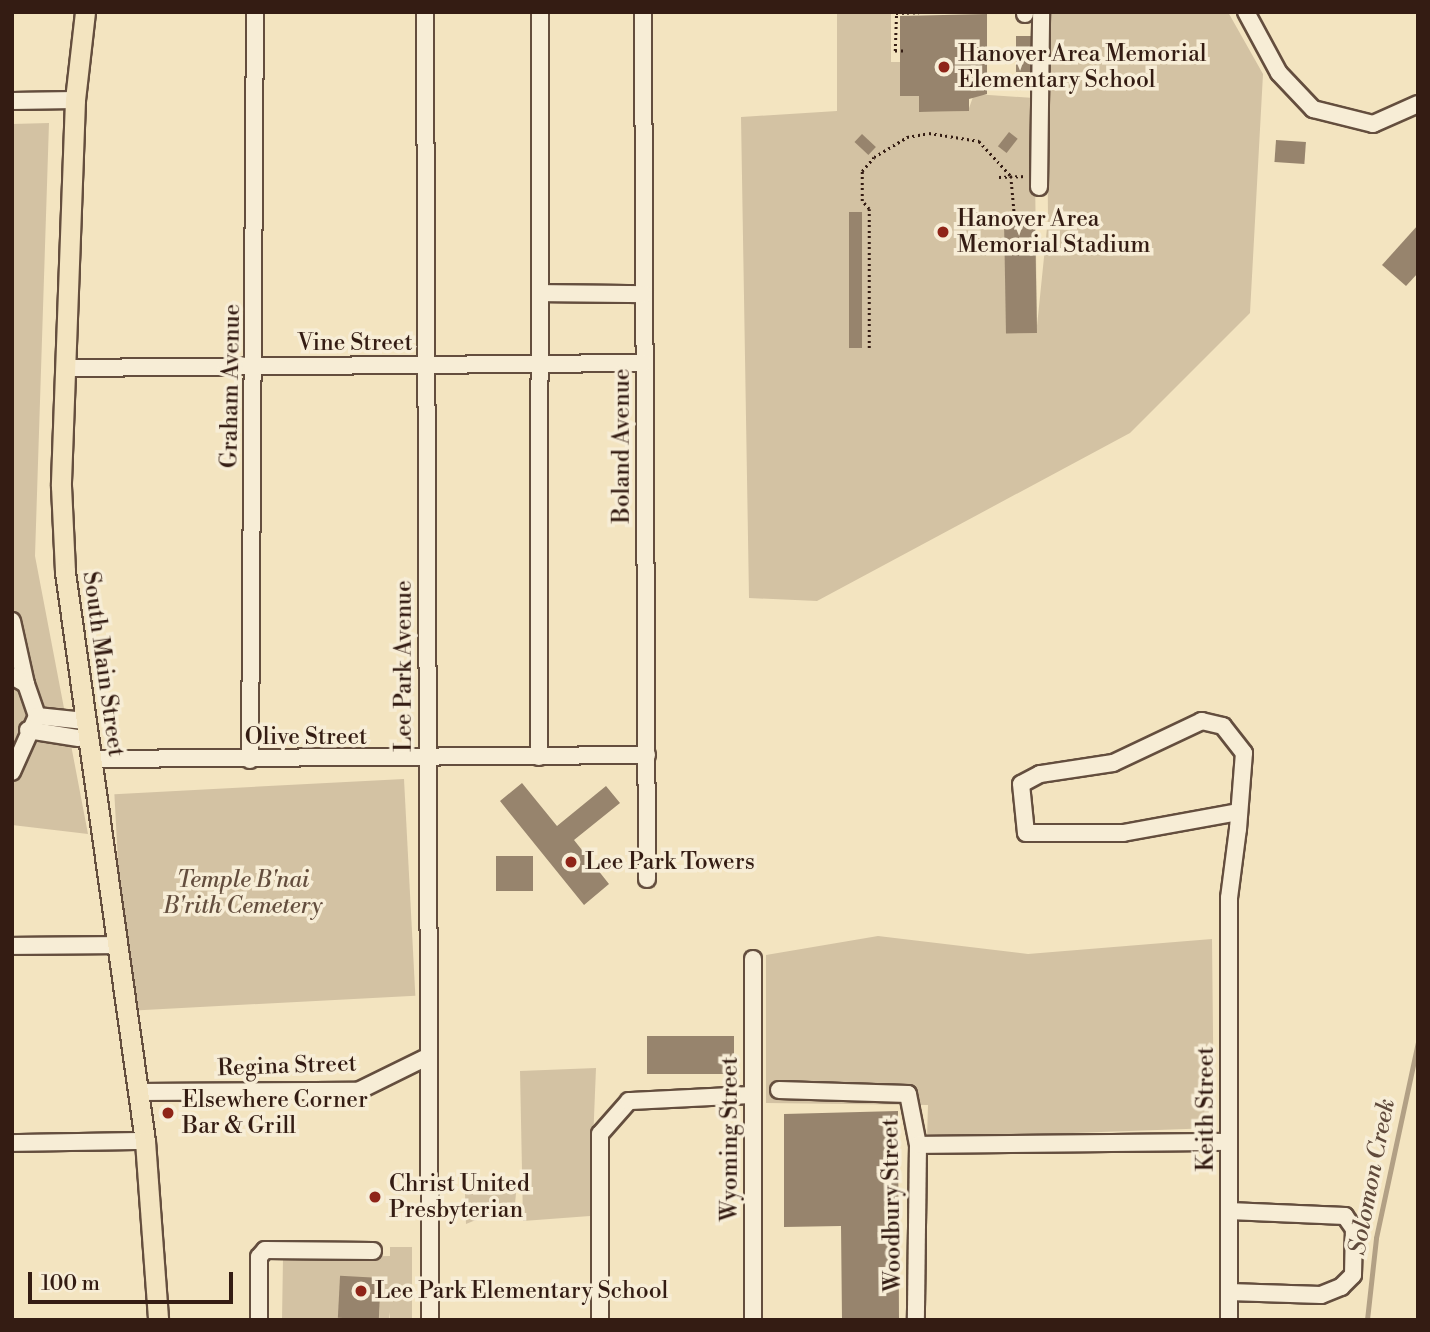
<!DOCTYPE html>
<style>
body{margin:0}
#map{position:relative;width:1430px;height:1332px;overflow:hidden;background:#f3e4c0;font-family:"Libre Bodoni",serif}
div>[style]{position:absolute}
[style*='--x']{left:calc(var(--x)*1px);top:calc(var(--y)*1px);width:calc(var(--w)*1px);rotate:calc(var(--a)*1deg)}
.green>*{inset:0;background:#d3c2a3;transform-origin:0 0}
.stream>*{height:4.5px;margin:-2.25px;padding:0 2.25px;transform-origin:2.25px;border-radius:2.25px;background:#b2a085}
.building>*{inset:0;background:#97846d;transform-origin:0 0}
.path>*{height:2.5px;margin-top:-1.25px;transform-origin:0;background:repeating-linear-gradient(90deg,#341c13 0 2px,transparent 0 5.5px)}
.roads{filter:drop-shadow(2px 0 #644e3e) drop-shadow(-2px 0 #644e3e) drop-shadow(0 2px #644e3e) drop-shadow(0 -2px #644e3e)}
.minor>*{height:16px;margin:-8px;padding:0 8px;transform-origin:8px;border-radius:8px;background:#f7edd6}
.major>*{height:19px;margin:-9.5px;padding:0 9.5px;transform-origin:9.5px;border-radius:9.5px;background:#f3e4c0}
.dots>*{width:19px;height:19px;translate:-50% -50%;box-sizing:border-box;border:4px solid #f7edd6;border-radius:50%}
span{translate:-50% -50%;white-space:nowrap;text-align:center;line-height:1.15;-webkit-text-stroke:7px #f7edd6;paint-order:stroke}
.poi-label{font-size:23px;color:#341c13}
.left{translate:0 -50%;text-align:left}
.street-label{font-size:23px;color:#341c13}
.park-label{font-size:23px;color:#644e3e;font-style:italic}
.water-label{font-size:24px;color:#604a3b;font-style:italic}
.frame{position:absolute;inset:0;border:14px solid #341c13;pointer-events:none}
.scale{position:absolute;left:28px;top:1272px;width:205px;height:32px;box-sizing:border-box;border:4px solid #341c13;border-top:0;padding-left:9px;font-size:21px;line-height:24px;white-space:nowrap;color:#341c13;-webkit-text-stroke:5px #f7edd6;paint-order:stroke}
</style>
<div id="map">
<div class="green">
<i style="clip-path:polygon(837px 12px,891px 12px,891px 62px,900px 62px,900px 96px,919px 96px,920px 112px,968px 111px,974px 94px,1034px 98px,1037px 326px,1048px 218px,1046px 12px,1228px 12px,1263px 74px,1250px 313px,1130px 433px,817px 601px,749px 598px,741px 117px,837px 111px)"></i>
<i style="clip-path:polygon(49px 123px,35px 556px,88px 834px,12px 825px,12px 124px)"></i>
<i style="left:404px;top:779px;width:217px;height:290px;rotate:87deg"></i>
<i style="clip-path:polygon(878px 936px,1028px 954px,1212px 939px,1214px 1128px,927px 1138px,928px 1105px,766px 1103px,766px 955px)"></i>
<i style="clip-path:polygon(596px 1068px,590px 1216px,523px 1221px,520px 1071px)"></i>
<i style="clip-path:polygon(516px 1193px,515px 1204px,466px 1224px,465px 1194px)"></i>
<i style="clip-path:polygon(390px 1247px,412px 1247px,412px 1320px,390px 1320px,390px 1312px,389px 1320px,379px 1320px,381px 1278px,340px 1279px,341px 1320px,282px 1320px,283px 1258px,390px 1256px)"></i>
</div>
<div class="stream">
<i style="--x:1367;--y:1320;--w:82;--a:-83.7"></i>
<i style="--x:1376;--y:1238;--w:200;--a:-77.9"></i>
</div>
<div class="building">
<i style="clip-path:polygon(987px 14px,987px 94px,969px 99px,969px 111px,919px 112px,919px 96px,900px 96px,900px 16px)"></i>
<i style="left:1016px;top:36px;width:18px;height:36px"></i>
<i style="left:1009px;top:132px;width:11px;height:18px;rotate:38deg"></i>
<i style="left:862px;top:134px;width:19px;height:11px;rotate:43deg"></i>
<i style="left:1276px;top:140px;width:30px;height:22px;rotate:4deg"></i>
<i style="left:849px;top:212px;width:13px;height:136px"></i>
<i style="left:1035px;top:219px;width:114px;height:31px;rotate:89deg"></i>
<i style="clip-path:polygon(1418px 225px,1418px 273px,1406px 286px,1382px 265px)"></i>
<i style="clip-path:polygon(522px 783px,557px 826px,606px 786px,620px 803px,574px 840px,609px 884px,584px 905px,500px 801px)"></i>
<i style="left:533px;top:856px;width:35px;height:37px;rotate:90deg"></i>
<i style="left:734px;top:1036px;width:38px;height:87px;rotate:90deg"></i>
<i style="clip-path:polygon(898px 1111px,899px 1320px,842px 1320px,841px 1226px,784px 1227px,784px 1114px)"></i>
<i style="left:381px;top:1278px;width:42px;height:41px;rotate:93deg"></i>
</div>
<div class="path">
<i style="--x:963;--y:12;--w:1;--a:90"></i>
<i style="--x:903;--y:51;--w:8;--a:180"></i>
<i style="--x:895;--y:51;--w:38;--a:-88"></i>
<i style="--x:896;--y:13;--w:23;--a:-2"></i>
<i style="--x:999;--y:177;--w:27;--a:-2"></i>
<i style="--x:869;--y:348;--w:139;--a:-90"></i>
<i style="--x:869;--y:209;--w:11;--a:-131"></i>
<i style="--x:862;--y:201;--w:30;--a:-90"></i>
<i style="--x:862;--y:171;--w:18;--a:-49"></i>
<i style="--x:874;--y:157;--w:39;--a:-31"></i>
<i style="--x:907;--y:137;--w:22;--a:-10"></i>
<i style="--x:929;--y:133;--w:51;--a:9.1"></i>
<i style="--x:979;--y:141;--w:47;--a:47.6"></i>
<i style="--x:1011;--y:176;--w:44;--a:84.8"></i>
</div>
<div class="roads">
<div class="minor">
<i style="--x:425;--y:12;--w:1308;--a:89.78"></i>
<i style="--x:643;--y:12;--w:867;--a:89.74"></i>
<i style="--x:1246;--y:12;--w:69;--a:61.6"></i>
<i style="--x:1279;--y:73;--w:50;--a:46.6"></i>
<i style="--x:1313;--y:109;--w:62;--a:14"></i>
<i style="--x:1373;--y:124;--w:49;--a:-24"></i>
<i style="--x:1025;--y:14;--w:2;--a:-90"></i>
<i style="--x:12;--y:101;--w:63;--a:-0.9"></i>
<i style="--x:1039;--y:187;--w:175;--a:-89.3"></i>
<i style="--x:541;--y:293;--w:103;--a:0.6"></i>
<i style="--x:66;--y:368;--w:578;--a:-0.5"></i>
<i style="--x:12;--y:621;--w:65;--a:77.5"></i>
<i style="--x:12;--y:676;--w:16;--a:30"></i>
<i style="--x:26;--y:684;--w:34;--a:71"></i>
<i style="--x:37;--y:716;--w:61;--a:114.1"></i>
<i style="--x:37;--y:716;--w:48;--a:5.9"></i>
<i style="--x:28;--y:730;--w:51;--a:9.1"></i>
<i style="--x:539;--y:757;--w:745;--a:-89.92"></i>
<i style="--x:91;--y:759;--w:556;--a:-0.41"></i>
<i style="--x:250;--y:760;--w:748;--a:-89.62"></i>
<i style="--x:12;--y:946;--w:105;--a:-0.5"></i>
<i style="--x:779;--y:1090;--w:129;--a:1.8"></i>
<i style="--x:908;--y:1094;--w:52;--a:78.9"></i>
<i style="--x:918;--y:1145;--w:175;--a:90.7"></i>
<i style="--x:138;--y:1092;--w:220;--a:-0.3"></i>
<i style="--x:358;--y:1091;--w:79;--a:-26.2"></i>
<i style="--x:12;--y:1143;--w:133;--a:-0.9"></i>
<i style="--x:918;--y:1145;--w:311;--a:-0.6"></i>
<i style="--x:1229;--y:1292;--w:92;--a:1.9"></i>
<i style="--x:1321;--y:1295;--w:22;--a:-22"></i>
<i style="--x:1341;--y:1287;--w:17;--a:-45"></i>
<i style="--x:1353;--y:1275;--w:46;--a:-88.8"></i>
<i style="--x:1354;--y:1229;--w:16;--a:-125"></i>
<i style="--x:1345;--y:1216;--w:116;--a:-177.5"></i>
<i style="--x:259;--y:1320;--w:63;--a:-90"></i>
<i style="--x:259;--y:1257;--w:9;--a:-49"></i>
<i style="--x:265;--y:1250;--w:108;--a:0.5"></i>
<i style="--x:600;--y:1320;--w:186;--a:-90"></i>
<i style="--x:600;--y:1134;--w:44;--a:-48.7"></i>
<i style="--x:629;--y:1101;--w:124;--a:-2.8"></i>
<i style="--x:753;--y:1320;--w:361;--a:-90"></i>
<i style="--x:1229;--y:1320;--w:422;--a:-90"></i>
<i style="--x:1229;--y:898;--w:70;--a:-82.6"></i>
<i style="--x:1238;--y:829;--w:76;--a:-85.5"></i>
<i style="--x:1244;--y:753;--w:34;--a:-128"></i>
<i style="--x:1223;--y:726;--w:22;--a:-167"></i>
<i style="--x:1202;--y:721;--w:98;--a:154.7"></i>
<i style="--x:1113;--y:763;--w:74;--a:171.4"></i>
<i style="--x:1040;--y:774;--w:21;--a:152"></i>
<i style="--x:1021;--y:784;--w:49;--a:84.2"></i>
<i style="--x:1026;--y:833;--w:97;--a:0"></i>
<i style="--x:1123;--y:833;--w:118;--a:-10.3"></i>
</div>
<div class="major">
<i style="--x:85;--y:12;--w:89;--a:96.5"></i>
<i style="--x:75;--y:100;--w:386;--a:92.1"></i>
<i style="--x:61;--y:486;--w:86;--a:87.3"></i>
<i style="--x:65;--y:572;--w:575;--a:82"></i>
<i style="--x:145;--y:1141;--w:179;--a:85.8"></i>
</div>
</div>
<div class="dots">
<i style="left:944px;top:67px;background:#8f2418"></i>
<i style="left:943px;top:232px;background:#8f2418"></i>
<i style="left:571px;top:862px;background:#8f2418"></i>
<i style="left:168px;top:1113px;background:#8f2418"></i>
<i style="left:375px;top:1197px;background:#8f2418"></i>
<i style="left:361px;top:1291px;background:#8f2418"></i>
</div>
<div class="poi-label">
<span class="left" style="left:958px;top:67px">Hanover Area Memorial<br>Elementary School</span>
<span class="left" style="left:957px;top:232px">Hanover Area<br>Memorial Stadium</span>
<span class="left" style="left:585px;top:862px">Lee Park Towers</span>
<span class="left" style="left:182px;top:1113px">Elsewhere Corner<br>Bar &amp; Grill</span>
<span class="left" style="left:389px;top:1197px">Christ United<br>Presbyterian</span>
<span class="left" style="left:375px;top:1291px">Lee Park Elementary School</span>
</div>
<div class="street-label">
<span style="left:355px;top:343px">Vine Street</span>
<span style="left:231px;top:386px;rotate:-89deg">Graham Avenue</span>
<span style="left:622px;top:446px;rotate:-90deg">Boland Avenue</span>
<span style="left:103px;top:664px;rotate:82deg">South Main Street</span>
<span style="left:404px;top:666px;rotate:-90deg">Lee Park Avenue</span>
<span style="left:306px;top:737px">Olive Street</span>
<span style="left:287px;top:1066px;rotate:-2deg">Regina Street</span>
<span style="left:1206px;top:1109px;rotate:-90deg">Keith Street</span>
<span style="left:730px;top:1139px;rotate:-90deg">Wyoming Street</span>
<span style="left:892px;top:1205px;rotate:-91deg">Woodbury Street</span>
</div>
<div class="park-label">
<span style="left:243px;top:893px">Temple B'nai<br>B'rith Cemetery</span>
</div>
<div class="water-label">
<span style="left:1373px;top:1177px;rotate:-79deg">Solomon Creek</span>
</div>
<div class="frame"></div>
<div class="scale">100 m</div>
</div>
